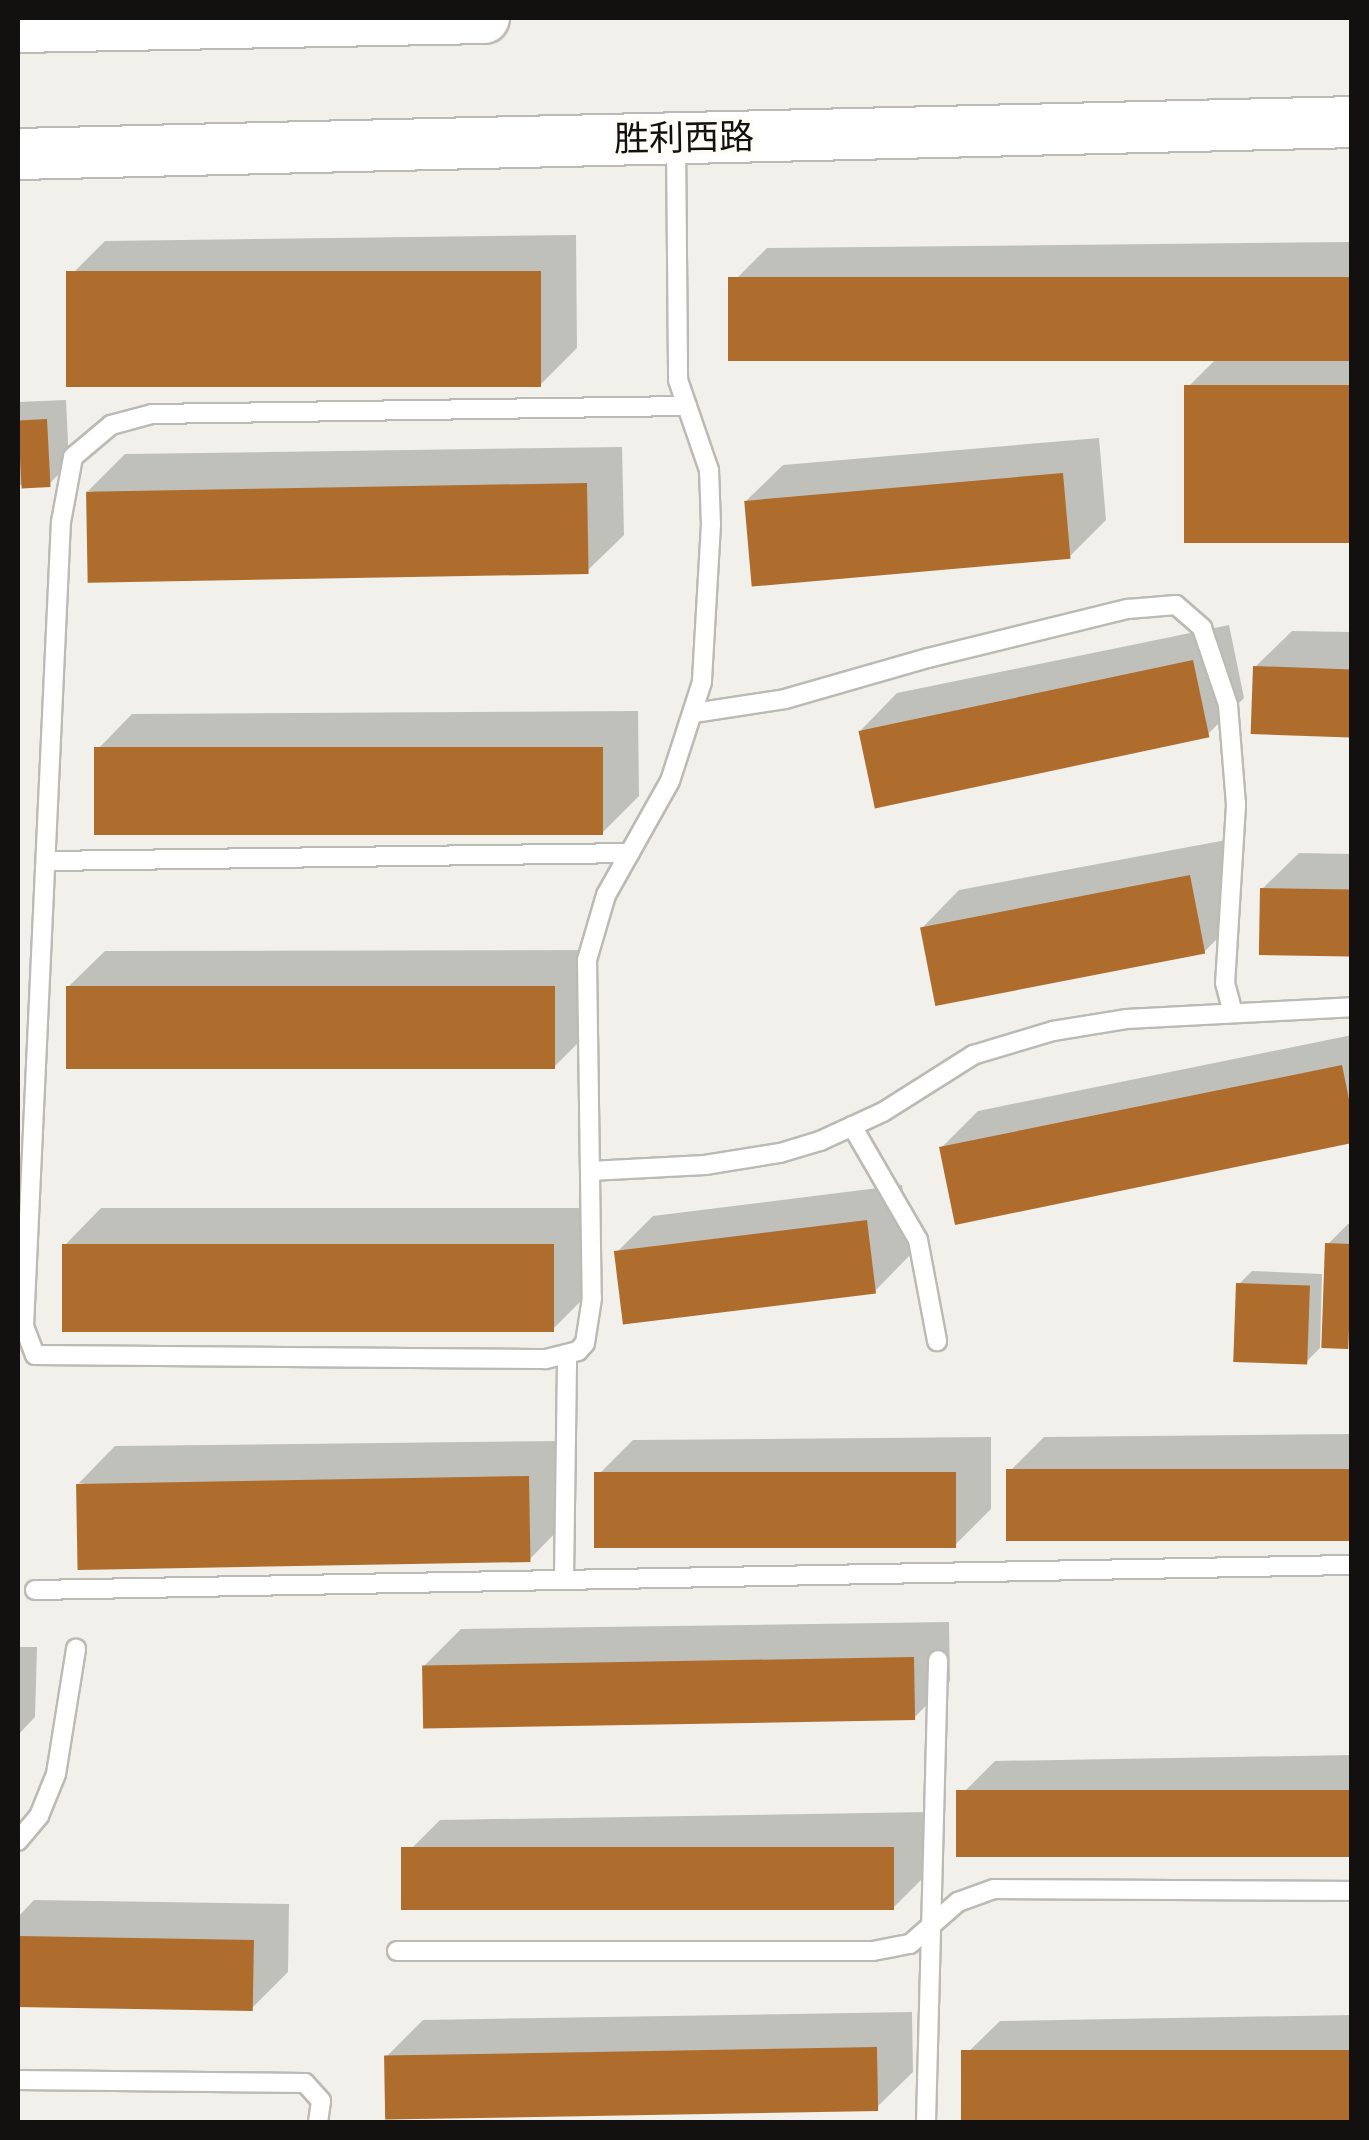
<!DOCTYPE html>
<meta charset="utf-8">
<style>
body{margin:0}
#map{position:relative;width:1369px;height:2140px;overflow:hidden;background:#f1f0ea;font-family:"Open Sans","Noto Sans SC",sans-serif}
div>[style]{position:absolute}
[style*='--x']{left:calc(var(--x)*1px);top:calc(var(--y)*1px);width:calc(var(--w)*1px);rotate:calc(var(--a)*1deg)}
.shadow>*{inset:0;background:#0003}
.building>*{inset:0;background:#ae6d2d;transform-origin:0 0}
.roads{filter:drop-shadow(2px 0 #bbbab4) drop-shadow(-2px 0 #bbbab4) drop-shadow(0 2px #bbbab4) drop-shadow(0 -2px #bbbab4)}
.lane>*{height:18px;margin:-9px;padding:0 9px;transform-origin:9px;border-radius:9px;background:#fff}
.secondary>*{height:50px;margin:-25px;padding:0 25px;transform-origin:25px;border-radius:25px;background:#fff}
span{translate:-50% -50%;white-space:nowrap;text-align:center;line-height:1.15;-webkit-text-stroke:9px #fffdf7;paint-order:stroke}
.street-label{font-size:35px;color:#12110f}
.frame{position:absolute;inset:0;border:20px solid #12110f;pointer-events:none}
</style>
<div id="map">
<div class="shadow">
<i style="clip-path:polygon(576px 235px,577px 348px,541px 384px,69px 277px,105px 241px)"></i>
<i style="clip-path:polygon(1352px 242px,1352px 541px,1187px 388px,1215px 360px,731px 284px,767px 248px)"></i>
<i style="clip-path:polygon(66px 400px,69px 464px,49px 484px,18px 485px,18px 402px)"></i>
<i style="clip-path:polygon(1099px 438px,1106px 520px,1069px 557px,746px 501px,783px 465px)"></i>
<i style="clip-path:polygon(622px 447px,624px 535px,587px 571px,88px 491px,125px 454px)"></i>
<i style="clip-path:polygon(1229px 625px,1244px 698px,1208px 734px,861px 730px,897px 693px)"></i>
<i style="clip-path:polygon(1292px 631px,1352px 632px,1352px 734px,1255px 667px)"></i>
<i style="clip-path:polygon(638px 711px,639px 796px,602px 833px,96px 751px,132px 714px)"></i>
<i style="clip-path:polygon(1226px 840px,1240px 916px,1204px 952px,923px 927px,959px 890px)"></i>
<i style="clip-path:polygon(1299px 853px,1352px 854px,1352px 955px,1262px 889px)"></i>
<i style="clip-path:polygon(590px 950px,590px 1031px,554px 1067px,68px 987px,105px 951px)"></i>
<i style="clip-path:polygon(1352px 1035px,1352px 1141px,941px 1148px,978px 1111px)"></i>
<i style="clip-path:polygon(902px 1185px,911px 1254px,875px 1291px,616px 1253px,653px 1216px)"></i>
<i style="clip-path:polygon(101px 1208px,589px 1208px,589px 1293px,552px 1330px,65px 1245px)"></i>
<i style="clip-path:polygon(1348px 1224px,1352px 1224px,1352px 1346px,1328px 1244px)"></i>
<i style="clip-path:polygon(1252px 1271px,1322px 1274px,1320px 1348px,1306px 1362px,1239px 1284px)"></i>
<i style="clip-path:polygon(1352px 1434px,1352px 1539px,1008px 1473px,1044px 1437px)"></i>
<i style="clip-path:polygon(991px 1437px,991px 1509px,955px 1545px,597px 1476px,633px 1440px)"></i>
<i style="clip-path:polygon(564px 1441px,565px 1523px,529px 1560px,79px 1483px,115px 1446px)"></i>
<i style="clip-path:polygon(949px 1622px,950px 1681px,914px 1718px,424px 1666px,461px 1629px)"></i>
<i style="clip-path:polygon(18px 1647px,37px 1647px,35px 1717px,18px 1735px)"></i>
<i style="clip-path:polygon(1352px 1755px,1352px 1855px,959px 1797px,995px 1761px)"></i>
<i style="clip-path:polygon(929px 1812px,930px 1871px,893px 1908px,404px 1856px,440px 1820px)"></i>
<i style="clip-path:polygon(34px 1900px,289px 1904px,288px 1972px,251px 2009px,18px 2005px,18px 1917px)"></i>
<i style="clip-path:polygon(912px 2012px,913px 2072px,876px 2108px,387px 2056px,423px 2020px)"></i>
<i style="clip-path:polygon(1352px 2015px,1352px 2118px,964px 2122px,963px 2057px,1000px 2021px)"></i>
</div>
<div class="building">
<i style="left:541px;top:271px;width:116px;height:475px;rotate:90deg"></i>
<i style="left:1352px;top:277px;width:84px;height:624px;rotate:90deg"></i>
<i style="left:1352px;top:385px;width:158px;height:168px;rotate:90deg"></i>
<i style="left:47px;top:419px;width:68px;height:29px;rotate:87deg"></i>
<i style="left:1063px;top:473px;width:86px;height:320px;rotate:85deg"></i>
<i style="left:587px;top:483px;width:91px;height:501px;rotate:89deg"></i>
<i style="left:1193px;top:660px;width:79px;height:342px;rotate:78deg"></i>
<i style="left:1253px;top:666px;width:99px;height:68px;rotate:2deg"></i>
<i style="left:603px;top:747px;width:88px;height:509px;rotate:90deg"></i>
<i style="left:1190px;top:875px;width:80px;height:275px;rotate:79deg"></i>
<i style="left:1260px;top:888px;width:92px;height:67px;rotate:1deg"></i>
<i style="left:66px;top:986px;width:489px;height:83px"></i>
<i style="clip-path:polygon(1342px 1065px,1352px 1114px,1352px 1143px,955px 1225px,939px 1147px)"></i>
<i style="left:867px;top:1220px;width:74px;height:255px;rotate:83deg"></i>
<i style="left:1325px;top:1243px;width:27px;height:105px;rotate:2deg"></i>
<i style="left:62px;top:1244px;width:492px;height:88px"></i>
<i style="left:1236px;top:1283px;width:74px;height:79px;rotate:2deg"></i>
<i style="left:1352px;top:1469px;width:72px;height:346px;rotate:90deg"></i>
<i style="left:956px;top:1472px;width:76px;height:362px;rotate:90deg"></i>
<i style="left:529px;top:1476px;width:86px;height:453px;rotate:89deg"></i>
<i style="left:914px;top:1657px;width:63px;height:492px;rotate:89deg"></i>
<i style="left:1352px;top:1790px;width:67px;height:396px;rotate:90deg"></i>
<i style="left:894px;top:1847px;width:63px;height:493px;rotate:90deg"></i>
<i style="left:18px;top:1936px;width:236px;height:71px;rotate:1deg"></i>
<i style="left:877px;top:2047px;width:64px;height:493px;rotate:89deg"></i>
<i style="left:1352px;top:2050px;width:71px;height:391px;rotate:90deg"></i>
</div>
<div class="roads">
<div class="lane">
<i style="--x:676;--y:140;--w:240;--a:89.5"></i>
<i style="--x:678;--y:380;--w:95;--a:71"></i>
<i style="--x:709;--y:470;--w:54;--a:87.9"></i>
<i style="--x:711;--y:524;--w:158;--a:93.3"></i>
<i style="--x:702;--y:682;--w:104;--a:107.9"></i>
<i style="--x:670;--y:781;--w:131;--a:119.3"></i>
<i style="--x:606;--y:895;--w:68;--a:106.3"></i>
<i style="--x:587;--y:960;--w:338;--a:89.2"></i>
<i style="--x:592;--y:1298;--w:46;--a:98.8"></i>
<i style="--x:585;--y:1343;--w:11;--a:131"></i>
<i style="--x:578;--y:1351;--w:34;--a:166"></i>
<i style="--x:545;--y:1359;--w:510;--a:-179.55"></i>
<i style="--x:35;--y:1355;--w:31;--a:-111"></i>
<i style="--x:24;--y:1326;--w:805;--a:-87.37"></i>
<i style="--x:61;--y:522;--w:66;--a:-79.5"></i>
<i style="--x:73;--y:457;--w:50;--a:-40.1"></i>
<i style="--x:111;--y:425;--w:42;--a:-15"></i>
<i style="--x:152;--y:414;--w:535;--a:-0.86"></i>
<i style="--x:694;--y:713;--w:92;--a:-8.7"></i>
<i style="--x:785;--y:699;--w:149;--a:-16"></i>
<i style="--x:928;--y:658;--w:206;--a:-13.8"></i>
<i style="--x:1128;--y:609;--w:48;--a:-4.8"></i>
<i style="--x:1176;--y:605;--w:35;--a:41"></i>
<i style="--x:1202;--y:628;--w:81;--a:71.3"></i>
<i style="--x:1228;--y:705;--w:100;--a:85.4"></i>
<i style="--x:1236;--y:805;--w:178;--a:93.5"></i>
<i style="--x:1225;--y:983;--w:30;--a:75"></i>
<i style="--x:46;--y:861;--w:584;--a:-0.78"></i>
<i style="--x:852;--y:1126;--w:132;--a:59.9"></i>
<i style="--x:918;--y:1240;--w:103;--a:79.3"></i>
<i style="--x:590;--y:1171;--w:115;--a:-3"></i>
<i style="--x:705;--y:1165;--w:76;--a:-9.1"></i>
<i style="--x:780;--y:1153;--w:42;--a:-16.7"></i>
<i style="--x:820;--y:1141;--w:69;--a:-24.7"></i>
<i style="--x:883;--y:1112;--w:107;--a:-32.3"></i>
<i style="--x:973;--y:1055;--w:84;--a:-16.7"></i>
<i style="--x:1053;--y:1031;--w:74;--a:-9.3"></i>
<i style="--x:1126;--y:1019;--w:226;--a:-3"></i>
<i style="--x:564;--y:1578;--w:224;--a:-89.2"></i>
<i style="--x:35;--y:1590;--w:1317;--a:-1.09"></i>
<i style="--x:18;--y:1841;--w:33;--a:-50"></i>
<i style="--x:39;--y:1816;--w:45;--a:-68"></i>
<i style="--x:56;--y:1774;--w:127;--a:-80.9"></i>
<i style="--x:397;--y:1951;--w:476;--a:0"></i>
<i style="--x:873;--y:1951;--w:38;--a:-11"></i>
<i style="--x:910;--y:1944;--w:64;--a:-41.2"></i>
<i style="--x:958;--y:1902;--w:38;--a:-20"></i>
<i style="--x:994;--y:1889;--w:358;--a:0.3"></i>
<i style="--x:18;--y:2080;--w:287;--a:0.6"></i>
<i style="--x:305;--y:2083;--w:24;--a:48"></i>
<i style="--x:321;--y:2101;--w:21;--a:98"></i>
<i style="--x:926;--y:2122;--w:462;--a:-88.5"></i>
</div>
<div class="secondary">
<i style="--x:18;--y:27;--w:466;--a:-1.1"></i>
<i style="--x:18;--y:154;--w:1334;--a:-1.37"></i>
</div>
</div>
<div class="street-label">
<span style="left:684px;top:137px;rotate:-1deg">胜利西路</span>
</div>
<div class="frame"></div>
</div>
